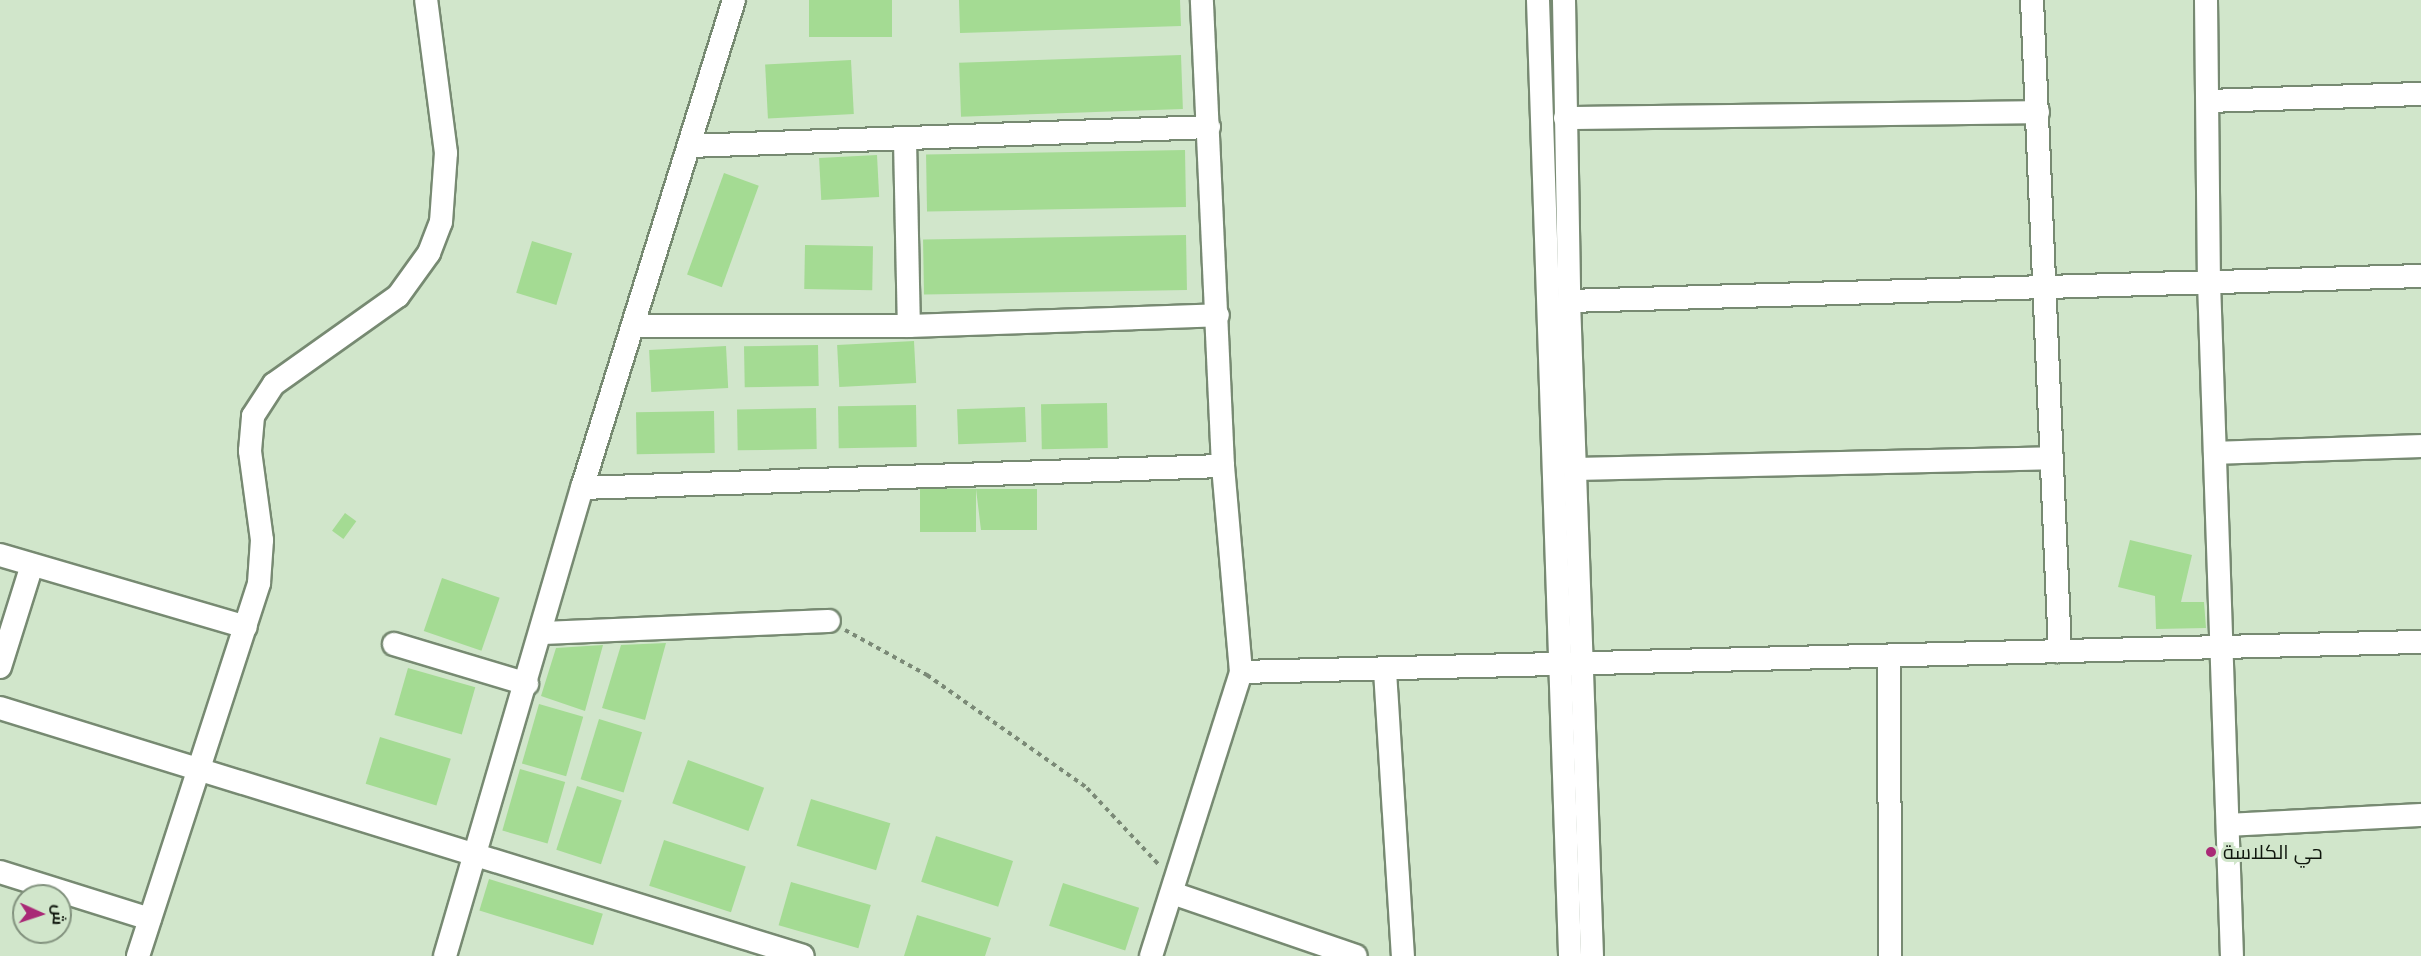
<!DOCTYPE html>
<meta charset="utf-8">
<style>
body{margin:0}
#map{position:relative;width:2421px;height:956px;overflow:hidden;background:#d1e6cb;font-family:"Space Grotesk",Cairo,sans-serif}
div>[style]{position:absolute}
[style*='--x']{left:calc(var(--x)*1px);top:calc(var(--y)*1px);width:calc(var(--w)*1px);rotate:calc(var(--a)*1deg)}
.building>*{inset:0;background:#a4db93;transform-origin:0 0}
.path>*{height:4px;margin-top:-2px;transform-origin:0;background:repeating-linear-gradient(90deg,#7b8a77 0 4.5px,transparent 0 9px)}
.roads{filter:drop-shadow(2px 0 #778a72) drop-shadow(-2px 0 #778a72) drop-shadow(0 2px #778a72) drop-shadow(0 -2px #778a72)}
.minor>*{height:22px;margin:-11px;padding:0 11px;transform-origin:11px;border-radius:11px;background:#fff}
.dots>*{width:16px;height:16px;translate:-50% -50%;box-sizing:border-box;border:3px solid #d1e6cb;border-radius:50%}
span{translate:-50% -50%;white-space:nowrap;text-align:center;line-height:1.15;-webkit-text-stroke:6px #d1e6cb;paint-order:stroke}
.poi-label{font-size:20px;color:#0f160d}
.left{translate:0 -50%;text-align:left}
.north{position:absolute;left:12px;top:884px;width:60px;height:60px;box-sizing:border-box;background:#d1e6cb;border:2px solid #83937f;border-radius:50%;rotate:93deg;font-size:16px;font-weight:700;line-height:24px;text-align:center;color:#0f160d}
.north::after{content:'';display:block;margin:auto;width:21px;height:27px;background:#a92976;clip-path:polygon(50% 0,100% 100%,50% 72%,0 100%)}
</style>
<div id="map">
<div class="building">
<i style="left:809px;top:0;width:83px;height:37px"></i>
<i style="clip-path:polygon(959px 0,1180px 0,1181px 26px,960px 33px)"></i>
<i style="left:1181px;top:55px;width:54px;height:222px;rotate:88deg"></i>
<i style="left:851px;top:60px;width:54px;height:86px;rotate:87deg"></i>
<i style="left:1185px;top:150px;width:57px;height:259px;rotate:89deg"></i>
<i style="left:877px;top:155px;width:42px;height:58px;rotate:87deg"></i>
<i style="left:724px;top:173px;width:37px;height:108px;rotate:20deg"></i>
<i style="left:1186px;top:235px;width:55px;height:263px;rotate:89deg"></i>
<i style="left:532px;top:241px;width:42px;height:54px;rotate:17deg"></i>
<i style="left:805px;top:245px;width:68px;height:44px;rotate:1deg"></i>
<i style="left:914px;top:341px;width:42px;height:77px;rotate:87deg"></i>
<i style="left:818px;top:345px;width:41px;height:74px;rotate:89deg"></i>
<i style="left:726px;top:346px;width:42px;height:77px;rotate:87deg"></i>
<i style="left:1107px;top:403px;width:45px;height:66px;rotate:89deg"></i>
<i style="left:916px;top:405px;width:42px;height:78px;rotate:89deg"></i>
<i style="left:1025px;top:407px;width:35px;height:68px;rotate:88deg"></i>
<i style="left:816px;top:408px;width:41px;height:79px;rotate:89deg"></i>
<i style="left:714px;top:411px;width:42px;height:78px;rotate:89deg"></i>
<i style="clip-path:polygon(920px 488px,976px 489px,1037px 489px,1037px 530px,981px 530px,976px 489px,976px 532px,920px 532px)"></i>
<i style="left:345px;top:513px;width:14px;height:22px;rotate:36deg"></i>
<i style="clip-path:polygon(2130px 540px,2192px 555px,2181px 602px,2204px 602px,2206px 628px,2156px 629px,2155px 596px,2118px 587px)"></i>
<i style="left:442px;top:578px;width:61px;height:56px;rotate:19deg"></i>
<i style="clip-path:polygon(666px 643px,645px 720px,602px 708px,621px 645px)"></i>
<i style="clip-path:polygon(603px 645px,585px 711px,541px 696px,556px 648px)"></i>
<i style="left:408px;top:668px;width:70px;height:49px;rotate:16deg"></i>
<i style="left:539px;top:704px;width:46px;height:62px;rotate:16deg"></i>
<i style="left:599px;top:719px;width:45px;height:63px;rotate:17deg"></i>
<i style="left:380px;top:737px;width:74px;height:49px;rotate:17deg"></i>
<i style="left:688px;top:760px;width:81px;height:46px;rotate:20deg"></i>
<i style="left:520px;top:769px;width:47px;height:64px;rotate:16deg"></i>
<i style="left:577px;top:786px;width:47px;height:67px;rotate:18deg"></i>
<i style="left:811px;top:799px;width:83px;height:49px;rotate:17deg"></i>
<i style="left:936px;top:836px;width:81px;height:48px;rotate:18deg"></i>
<i style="left:664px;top:840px;width:86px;height:48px;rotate:18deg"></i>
<i style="left:489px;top:879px;width:119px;height:33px;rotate:17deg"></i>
<i style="left:791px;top:882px;width:83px;height:45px;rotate:16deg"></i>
<i style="left:1063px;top:883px;width:80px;height:45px;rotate:18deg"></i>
<i style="clip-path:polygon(917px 915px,991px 938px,985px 956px,904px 956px)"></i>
</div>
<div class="path">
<i style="--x:845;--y:630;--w:94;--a:28.8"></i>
<i style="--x:927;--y:675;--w:196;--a:35.2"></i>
<i style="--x:1087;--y:788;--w:105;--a:46.9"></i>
</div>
<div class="roads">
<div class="minor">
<i style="--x:1538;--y:0;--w:957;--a:88.08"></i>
<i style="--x:1564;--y:0;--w:301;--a:89"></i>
<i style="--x:1569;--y:301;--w:655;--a:87.99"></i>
<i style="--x:2032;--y:0;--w:652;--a:87.54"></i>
<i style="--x:2206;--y:0;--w:282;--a:89.4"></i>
<i style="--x:2209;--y:282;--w:674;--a:88.05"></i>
<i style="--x:2208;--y:101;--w:213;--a:-1.9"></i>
<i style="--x:1565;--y:118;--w:473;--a:-0.7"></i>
<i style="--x:905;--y:140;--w:186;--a:88.8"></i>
<i style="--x:689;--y:146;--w:520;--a:-2.09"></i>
<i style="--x:1569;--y:301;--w:852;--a:-1.68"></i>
<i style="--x:633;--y:326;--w:276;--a:0"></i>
<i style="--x:909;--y:326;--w:309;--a:-2"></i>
<i style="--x:2215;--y:453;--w:206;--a:-1.9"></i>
<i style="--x:1575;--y:469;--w:477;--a:-1.3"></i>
<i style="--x:582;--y:488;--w:641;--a:-1.97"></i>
<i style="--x:0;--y:555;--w:256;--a:16.3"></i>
<i style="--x:542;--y:633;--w:287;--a:-2.4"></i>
<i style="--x:394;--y:644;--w:139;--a:16.7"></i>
<i style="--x:1889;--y:656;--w:300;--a:89.8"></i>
<i style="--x:0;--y:667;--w:107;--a:-72.6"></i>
<i style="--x:1385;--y:671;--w:286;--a:86.4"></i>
<i style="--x:1241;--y:672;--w:1180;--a:-1.46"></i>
<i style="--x:0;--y:708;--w:840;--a:17.16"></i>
<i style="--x:2228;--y:825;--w:193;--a:-3"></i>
<i style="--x:0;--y:872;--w:157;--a:17.4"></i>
<i style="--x:1172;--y:893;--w:194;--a:18.9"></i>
<i style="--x:138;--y:956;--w:392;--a:-72"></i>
<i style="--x:259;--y:583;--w:43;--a:-86"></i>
<i style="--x:262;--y:540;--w:90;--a:-97.7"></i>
<i style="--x:250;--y:451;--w:35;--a:-85"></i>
<i style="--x:253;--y:416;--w:38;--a:-57"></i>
<i style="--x:274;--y:384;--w:152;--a:-35.4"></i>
<i style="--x:398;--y:296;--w:53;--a:-54.2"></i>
<i style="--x:429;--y:253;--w:33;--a:-69"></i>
<i style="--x:441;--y:222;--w:69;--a:-85.9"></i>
<i style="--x:446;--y:153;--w:154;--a:-97.4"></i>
<i style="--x:445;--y:956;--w:488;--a:-73.7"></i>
<i style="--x:582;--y:488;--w:511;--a:-72.7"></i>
<i style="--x:1151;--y:956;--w:298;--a:-72.4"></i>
<i style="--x:1241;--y:672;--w:207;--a:-95"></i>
<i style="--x:1223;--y:466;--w:466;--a:-92.6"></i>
</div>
</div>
<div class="dots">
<i style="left:2211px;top:852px;background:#a92976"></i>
</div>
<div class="poi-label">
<span class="left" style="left:2223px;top:852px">حي الكلاسة</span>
</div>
<div class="north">ش</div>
</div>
